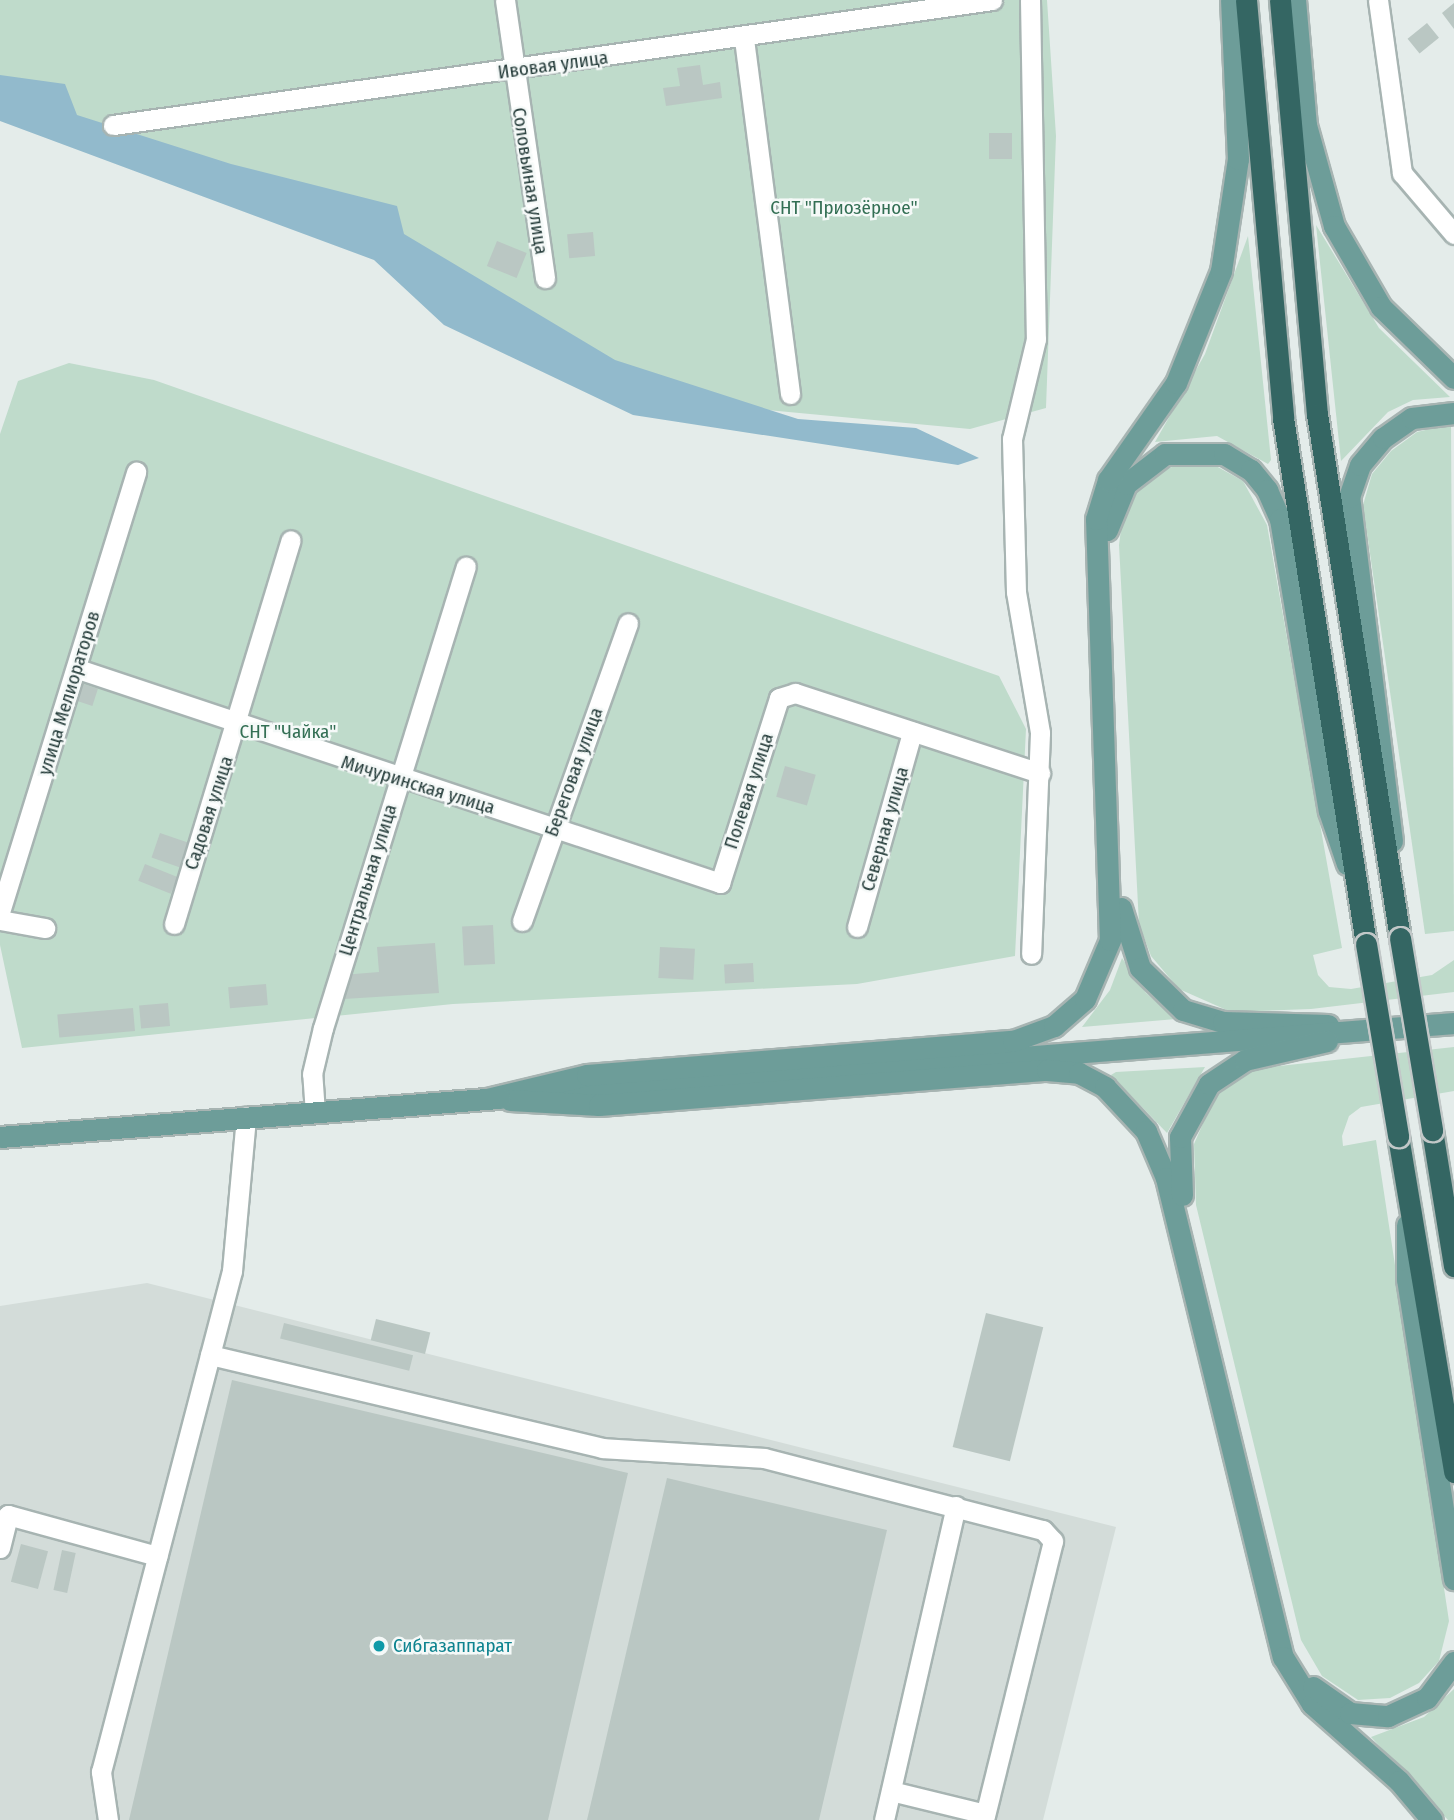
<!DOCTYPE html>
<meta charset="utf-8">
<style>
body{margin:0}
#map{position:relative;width:1454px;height:1820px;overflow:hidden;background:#e4ecea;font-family:"Fira Sans Condensed",sans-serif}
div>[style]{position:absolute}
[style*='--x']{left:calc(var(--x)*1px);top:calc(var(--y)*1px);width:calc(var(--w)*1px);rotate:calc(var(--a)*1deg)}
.built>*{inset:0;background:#d3dcd9}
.green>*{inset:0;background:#bfdbcb}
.water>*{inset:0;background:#92bacc}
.building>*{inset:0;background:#bac7c3;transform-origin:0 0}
.roads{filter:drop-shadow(2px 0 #a7b4b2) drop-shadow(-2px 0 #a7b4b2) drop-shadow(0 2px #a7b4b2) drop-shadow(0 -2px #a7b4b2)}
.minor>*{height:19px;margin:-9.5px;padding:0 9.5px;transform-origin:9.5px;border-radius:9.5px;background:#fff}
.major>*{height:21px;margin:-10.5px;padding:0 10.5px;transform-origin:10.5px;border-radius:10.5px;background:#6d9d99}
.highway>*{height:21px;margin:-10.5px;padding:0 10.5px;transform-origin:10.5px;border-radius:10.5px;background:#346663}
.bridges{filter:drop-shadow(2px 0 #c2c8c8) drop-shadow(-2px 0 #c2c8c8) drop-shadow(0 2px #c2c8c8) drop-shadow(0 -2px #c2c8c8)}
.highway-bridge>*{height:21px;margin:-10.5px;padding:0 10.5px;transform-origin:10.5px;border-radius:10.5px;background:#346663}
.dots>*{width:19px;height:19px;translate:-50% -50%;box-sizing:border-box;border:4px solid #f5f9f8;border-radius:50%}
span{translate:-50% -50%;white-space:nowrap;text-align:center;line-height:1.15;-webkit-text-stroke:5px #f5f9f8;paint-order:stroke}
.street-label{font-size:19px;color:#253c3a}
.park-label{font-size:19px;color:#336f54}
.culture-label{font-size:19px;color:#0d838f}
.left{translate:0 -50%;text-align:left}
</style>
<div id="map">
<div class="built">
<i style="clip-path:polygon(147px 1283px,1116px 1527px,1043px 1820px,0 1820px,0 1306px)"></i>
</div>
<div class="green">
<i style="clip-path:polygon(0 0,1047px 0,1056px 136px,1046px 408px,970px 429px,650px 399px,347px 227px,0 101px)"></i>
<i style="clip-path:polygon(1316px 225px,1379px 328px,1450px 397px,1413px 400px,1388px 412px,1341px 461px)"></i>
<i style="clip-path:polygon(1248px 236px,1271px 460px,1268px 464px,1217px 436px,1155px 442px,1205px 354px)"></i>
<i style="clip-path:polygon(69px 363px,154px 380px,999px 676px,1026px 729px,1015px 956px,857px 984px,453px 1004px,22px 1048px,0 945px,0 434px,18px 381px)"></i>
<i style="clip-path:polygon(1451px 424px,1454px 931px,1425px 934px,1363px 505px,1372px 474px,1391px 451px,1417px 432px)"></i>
<i style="clip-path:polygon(1185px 463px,1216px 466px,1243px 481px,1267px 525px,1342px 948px,1313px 955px,1318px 975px,1329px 987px,1351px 989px,1432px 975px,1454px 960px,1454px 992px,1311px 1009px,1231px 1012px,1179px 989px,1151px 956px,1139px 924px,1119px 545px,1123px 514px,1137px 489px,1159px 471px)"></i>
<i style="clip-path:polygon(1122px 958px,1146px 993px,1176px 1019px,1082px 1027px,1110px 990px)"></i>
<i style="clip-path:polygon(1454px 1047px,1454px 1091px,1361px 1107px,1349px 1116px,1342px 1136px,1343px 1146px,1376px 1140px,1449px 1621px,1439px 1661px,1419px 1683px,1390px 1698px,1358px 1700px,1322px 1676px,1301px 1640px,1196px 1205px,1194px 1144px,1214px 1098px,1251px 1069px)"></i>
<i style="clip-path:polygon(1205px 1067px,1167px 1133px,1111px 1075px,1116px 1072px)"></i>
<i style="clip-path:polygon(1454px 1689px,1454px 1820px,1448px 1820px,1371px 1737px,1424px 1717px)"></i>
</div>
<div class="water">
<i style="clip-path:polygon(0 75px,65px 84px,77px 115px,231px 164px,397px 206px,404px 234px,615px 360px,798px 419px,916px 428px,979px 458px,958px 465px,633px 415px,444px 325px,374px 260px,0 121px)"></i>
</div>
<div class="building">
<i style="clip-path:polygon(1454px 3px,1454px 29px,1442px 13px)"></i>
<i style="left:1427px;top:23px;width:19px;height:25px;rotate:51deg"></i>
<i style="clip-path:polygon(700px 65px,703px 85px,720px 82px,722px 98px,666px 106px,663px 88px,680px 86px,677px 68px)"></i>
<i style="left:989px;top:133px;width:23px;height:26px"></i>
<i style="left:593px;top:232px;width:24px;height:26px;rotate:85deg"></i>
<i style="left:497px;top:241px;width:32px;height:27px;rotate:22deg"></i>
<i style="left:77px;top:682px;width:22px;height:18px;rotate:18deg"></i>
<i style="left:785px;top:766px;width:32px;height:32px;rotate:16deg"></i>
<i style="left:160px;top:833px;width:31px;height:26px;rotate:19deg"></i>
<i style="left:145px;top:864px;width:35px;height:18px;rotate:22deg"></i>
<i style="left:493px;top:925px;width:39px;height:31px;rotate:87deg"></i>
<i style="clip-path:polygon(435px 943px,439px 993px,344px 999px,342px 975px,379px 972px,377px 947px)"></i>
<i style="left:660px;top:947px;width:35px;height:31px;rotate:3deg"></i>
<i style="left:753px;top:963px;width:19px;height:29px;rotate:87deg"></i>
<i style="left:266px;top:984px;width:21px;height:38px;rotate:85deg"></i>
<i style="left:168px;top:1003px;width:23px;height:29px;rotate:85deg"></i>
<i style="left:133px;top:1008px;width:23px;height:76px;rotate:85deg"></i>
<i style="left:986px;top:1313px;width:59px;height:138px;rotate:14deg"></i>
<i style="left:376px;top:1319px;width:56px;height:22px;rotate:14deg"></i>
<i style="left:284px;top:1323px;width:133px;height:16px;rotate:14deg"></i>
<i style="clip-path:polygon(232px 1380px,628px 1473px,548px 1820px,129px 1820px)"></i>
<i style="clip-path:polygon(667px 1478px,887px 1530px,819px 1820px,587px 1820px)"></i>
<i style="left:21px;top:1544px;width:28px;height:39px;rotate:15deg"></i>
<i style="left:62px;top:1550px;width:14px;height:41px;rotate:12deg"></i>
</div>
<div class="roads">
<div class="minor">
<i style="--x:505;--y:0;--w:281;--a:81.8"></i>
<i style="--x:1030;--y:0;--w:339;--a:89"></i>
<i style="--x:1036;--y:339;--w:103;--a:103.5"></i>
<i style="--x:1012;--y:439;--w:153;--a:88.5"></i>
<i style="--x:1016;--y:592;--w:143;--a:80.3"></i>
<i style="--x:1040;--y:733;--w:221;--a:92.3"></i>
<i style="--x:1378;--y:0;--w:175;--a:82.1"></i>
<i style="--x:1402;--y:173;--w:80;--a:49.6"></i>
<i style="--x:744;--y:39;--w:358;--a:82.6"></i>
<i style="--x:113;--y:125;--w:888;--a:-8.09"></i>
<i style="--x:78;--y:669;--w:677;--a:18.43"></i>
<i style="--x:720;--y:883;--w:194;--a:-72.3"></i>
<i style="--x:779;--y:698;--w:17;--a:-17"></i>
<i style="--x:795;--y:693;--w:258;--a:18.1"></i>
<i style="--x:0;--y:912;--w:461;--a:-72.8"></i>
<i style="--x:0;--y:920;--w:46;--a:10.1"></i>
<i style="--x:522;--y:921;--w:316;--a:-70.4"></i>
<i style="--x:174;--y:924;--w:401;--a:-73.1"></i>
<i style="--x:857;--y:927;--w:203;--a:-74.2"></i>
<i style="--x:315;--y:1113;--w:39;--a:-94"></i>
<i style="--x:312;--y:1074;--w:47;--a:-76.6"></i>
<i style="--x:323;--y:1028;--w:483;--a:-72.8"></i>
<i style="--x:210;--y:1355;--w:403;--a:13.3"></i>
<i style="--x:602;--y:1448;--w:162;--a:3.5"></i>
<i style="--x:764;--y:1458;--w:288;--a:14.5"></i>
<i style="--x:1043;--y:1530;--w:15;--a:48"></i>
<i style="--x:1053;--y:1541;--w:287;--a:103.9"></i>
<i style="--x:0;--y:1548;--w:34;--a:-76"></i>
<i style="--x:8;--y:1515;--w:155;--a:15.4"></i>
<i style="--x:891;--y:1791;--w:97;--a:13.7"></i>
<i style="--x:108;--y:1820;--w:49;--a:-98.3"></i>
<i style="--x:101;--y:1772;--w:518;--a:-75.35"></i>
<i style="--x:232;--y:1271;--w:155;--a:-84.8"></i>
<i style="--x:884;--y:1820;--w:322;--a:-77.1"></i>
</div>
<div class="major">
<i style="--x:1295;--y:0;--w:125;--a:85"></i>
<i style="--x:1306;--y:125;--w:105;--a:74.5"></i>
<i style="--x:1334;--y:226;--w:94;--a:59.9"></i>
<i style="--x:1381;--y:307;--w:102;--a:44.2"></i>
<i style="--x:1107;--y:530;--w:50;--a:-67.6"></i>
<i style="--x:1126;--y:484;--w:49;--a:-37.6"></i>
<i style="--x:1165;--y:454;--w:59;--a:0"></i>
<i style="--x:1224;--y:454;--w:31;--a:31"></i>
<i style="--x:1251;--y:470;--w:26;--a:51"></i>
<i style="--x:1267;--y:490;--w:32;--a:66"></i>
<i style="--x:1280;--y:519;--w:296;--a:80.5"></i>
<i style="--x:1329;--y:811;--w:56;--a:71.2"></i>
<i style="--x:1392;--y:841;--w:347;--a:-97.1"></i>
<i style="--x:1349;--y:497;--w:34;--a:-71"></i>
<i style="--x:1360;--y:465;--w:35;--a:-50"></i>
<i style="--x:1383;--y:438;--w:35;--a:-35"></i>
<i style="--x:1412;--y:418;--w:42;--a:-6.8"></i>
<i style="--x:1121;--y:908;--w:63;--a:72.4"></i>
<i style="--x:1140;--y:968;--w:60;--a:44.3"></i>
<i style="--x:1183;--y:1010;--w:42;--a:16.7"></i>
<i style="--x:1223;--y:1022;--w:105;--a:1.6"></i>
<i style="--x:552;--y:1094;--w:905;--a:-4.5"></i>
<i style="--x:487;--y:1099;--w:103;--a:-13.5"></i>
<i style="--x:587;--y:1075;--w:427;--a:-4.6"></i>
<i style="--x:1013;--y:1041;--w:44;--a:-20.1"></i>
<i style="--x:1054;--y:1026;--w:41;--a:-41.1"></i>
<i style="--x:1085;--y:999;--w:64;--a:-67"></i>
<i style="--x:1110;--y:940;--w:421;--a:-91.9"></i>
<i style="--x:1096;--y:519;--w:41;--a:-72.9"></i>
<i style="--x:1108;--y:480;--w:118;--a:-55"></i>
<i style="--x:1176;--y:383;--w:121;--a:-68.1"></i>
<i style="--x:1221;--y:271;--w:113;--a:-81.4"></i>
<i style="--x:1238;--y:159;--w:159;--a:-92.5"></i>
<i style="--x:510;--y:1100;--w:89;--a:3.2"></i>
<i style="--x:599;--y:1105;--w:449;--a:-4.5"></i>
<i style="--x:1047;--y:1070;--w:32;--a:5"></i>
<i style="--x:1079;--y:1073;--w:30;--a:28"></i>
<i style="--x:1105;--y:1087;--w:60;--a:47"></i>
<i style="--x:1146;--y:1131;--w:51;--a:66.9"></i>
<i style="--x:1166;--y:1178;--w:493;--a:76.3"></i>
<i style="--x:1283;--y:1657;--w:55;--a:58.3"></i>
<i style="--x:1312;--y:1704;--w:116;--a:41.5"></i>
<i style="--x:1399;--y:1781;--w:51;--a:49.8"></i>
<i style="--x:0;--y:1137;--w:501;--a:-4.47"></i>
<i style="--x:1182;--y:1195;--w:58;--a:-92"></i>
<i style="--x:1180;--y:1137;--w:60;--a:-61.3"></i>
<i style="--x:1209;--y:1084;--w:43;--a:-33.7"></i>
<i style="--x:1245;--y:1060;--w:84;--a:-13"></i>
<i style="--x:1407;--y:1225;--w:54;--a:90"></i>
<i style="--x:1407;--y:1279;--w:304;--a:81.1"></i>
<i style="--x:1313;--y:1687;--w:45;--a:35.1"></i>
<i style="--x:1350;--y:1713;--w:38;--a:5"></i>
<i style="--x:1388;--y:1716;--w:43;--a:-24.8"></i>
<i style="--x:1427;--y:1698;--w:45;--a:-53.1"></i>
</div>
<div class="highway">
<i style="--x:1246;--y:0;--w:420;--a:84.9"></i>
<i style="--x:1283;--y:418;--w:533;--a:81.03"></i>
<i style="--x:1280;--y:0;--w:416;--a:84.9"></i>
<i style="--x:1317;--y:414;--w:531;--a:81"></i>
<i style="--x:1432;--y:1130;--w:138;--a:80.8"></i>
<i style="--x:1398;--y:1136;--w:341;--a:80.5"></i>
</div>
</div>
<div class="bridges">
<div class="highway-bridge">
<i style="--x:1400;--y:938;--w:195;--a:80.5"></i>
<i style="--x:1366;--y:944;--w:195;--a:80.5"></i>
</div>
</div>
<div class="dots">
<i style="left:379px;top:1646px;background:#0f9aa8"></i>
</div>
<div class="street-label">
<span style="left:553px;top:65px;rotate:-8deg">Ивовая улица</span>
<span style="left:530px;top:181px;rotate:81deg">Соловьиная улица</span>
<span style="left:69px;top:693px;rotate:-73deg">улица Мелиораторов</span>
<span style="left:574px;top:772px;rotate:-70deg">Береговая улица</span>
<span style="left:418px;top:785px;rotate:17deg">Мичуринская улица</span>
<span style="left:749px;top:791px;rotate:-72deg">Полевая улица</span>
<span style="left:209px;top:813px;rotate:-72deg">Садовая улица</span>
<span style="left:885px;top:829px;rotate:-74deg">Северная улица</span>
<span style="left:368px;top:880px;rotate:-73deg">Центральная улица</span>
</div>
<div class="park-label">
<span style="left:844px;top:208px">СНТ "Приозёрное"</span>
<span style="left:288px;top:732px">СНТ "Чайка"</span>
</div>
<div class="culture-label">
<span class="left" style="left:393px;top:1646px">Сибгазаппарат</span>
</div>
</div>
